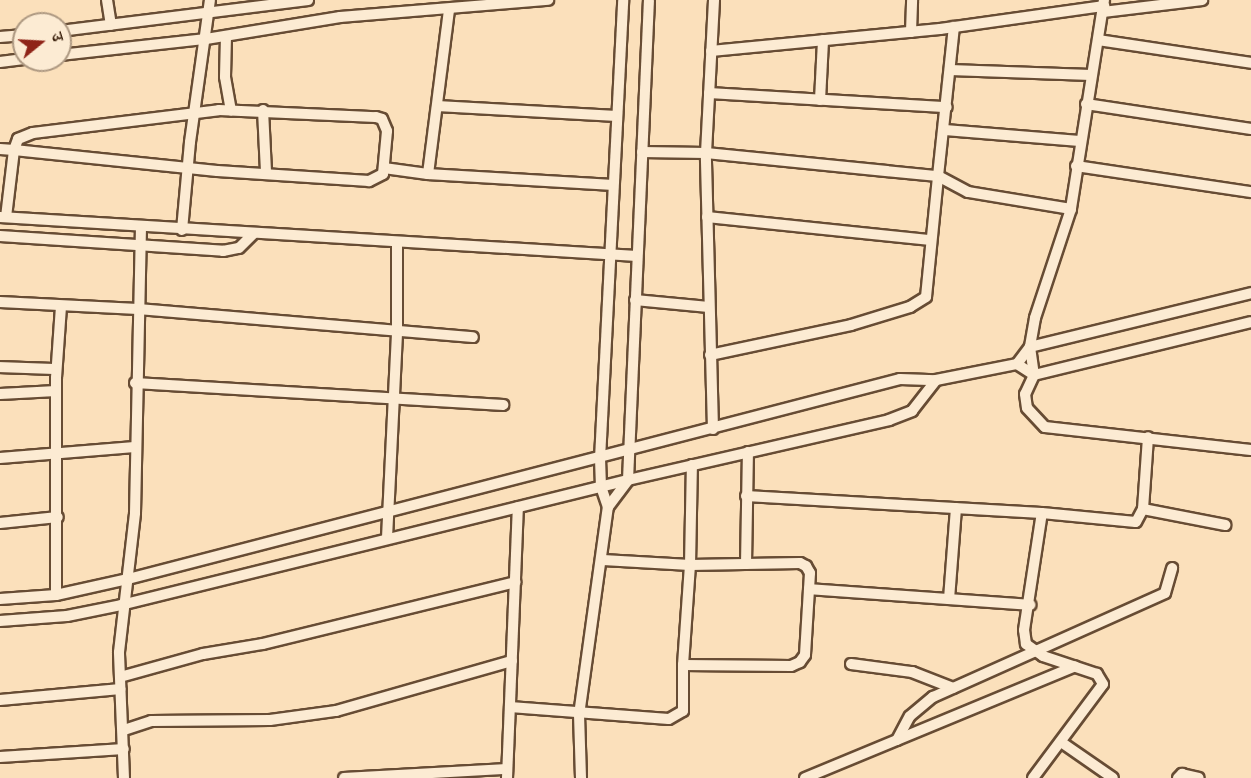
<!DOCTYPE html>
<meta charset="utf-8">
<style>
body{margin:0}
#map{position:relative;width:1251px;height:778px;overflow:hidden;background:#fbe0bb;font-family:"Libre Bodoni","Noto Serif Devanagari",serif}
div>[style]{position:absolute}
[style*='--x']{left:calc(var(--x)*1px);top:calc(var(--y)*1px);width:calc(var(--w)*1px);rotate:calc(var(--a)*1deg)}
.roads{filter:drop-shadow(2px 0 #674c34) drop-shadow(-2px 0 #674c34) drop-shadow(0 2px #674c34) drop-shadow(0 -2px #674c34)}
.minor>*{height:10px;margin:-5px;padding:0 5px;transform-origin:5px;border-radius:5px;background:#fcebd3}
span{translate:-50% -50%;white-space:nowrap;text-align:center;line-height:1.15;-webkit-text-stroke:6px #fcebd3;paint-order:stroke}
.north{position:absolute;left:12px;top:12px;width:60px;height:60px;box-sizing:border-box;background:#fcebd3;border:2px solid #ad9881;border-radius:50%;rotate:72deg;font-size:16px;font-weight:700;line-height:24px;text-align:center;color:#361b07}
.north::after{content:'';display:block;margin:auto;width:21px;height:27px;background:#8f2418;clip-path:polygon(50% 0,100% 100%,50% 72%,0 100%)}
</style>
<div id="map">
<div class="roads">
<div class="minor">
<i style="--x:107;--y:0;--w:25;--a:81"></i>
<i style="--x:1104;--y:0;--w:212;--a:99"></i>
<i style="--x:1071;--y:209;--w:115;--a:108.3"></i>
<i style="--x:1035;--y:318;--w:29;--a:100"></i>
<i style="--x:1030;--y:347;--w:28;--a:82"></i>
<i style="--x:1034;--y:375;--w:21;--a:115"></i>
<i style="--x:1025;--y:394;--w:14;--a:82"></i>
<i style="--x:1027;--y:408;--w:26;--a:47"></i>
<i style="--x:1045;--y:427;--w:207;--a:6.4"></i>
<i style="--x:1103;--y:12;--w:100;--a:-6.9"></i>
<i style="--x:60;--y:31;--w:250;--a:-7.1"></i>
<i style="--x:911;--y:32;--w:32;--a:-88"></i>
<i style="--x:226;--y:36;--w:41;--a:91.4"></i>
<i style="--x:225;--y:77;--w:34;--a:80"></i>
<i style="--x:0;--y:37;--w:24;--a:-5"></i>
<i style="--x:1098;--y:40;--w:155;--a:8.5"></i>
<i style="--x:711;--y:51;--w:230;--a:-5.5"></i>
<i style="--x:940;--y:29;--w:166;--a:-8"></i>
<i style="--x:60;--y:55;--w:147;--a:-6.3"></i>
<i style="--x:206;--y:39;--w:136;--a:-9.3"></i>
<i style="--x:340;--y:17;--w:209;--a:-4.7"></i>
<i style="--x:0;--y:62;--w:24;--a:-7"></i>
<i style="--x:950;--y:70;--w:141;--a:2"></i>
<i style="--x:709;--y:93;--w:238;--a:3.4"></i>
<i style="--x:820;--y:100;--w:60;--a:-87.1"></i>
<i style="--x:1086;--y:104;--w:167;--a:8.6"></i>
<i style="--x:437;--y:106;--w:180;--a:3.2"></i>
<i style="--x:263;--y:110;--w:62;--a:87.2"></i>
<i style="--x:945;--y:130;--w:135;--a:4.7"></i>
<i style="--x:0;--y:149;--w:14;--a:4"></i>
<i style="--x:14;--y:150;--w:12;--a:-70"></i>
<i style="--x:18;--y:139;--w:16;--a:-22"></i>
<i style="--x:33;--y:133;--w:187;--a:-7"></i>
<i style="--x:219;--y:110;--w:157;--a:2.6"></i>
<i style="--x:376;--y:117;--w:6;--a:18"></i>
<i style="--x:382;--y:119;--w:13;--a:67"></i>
<i style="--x:387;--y:131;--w:43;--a:95.3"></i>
<i style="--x:383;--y:174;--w:16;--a:153"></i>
<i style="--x:369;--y:181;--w:152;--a:-176.2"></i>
<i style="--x:217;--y:171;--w:204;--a:-174.1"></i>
<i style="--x:14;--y:150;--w:67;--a:96.8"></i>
<i style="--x:642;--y:152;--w:64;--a:0.9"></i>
<i style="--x:706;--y:153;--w:233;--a:5.7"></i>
<i style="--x:938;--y:176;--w:150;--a:-83.9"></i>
<i style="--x:1076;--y:166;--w:177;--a:8.5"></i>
<i style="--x:384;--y:168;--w:44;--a:7.8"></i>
<i style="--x:428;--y:174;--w:165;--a:-82.7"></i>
<i style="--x:428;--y:174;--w:185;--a:3.4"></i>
<i style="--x:0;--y:217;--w:638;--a:3.5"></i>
<i style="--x:707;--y:217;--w:225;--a:5.9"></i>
<i style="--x:182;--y:230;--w:88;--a:-84.8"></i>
<i style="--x:190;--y:142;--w:143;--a:-82"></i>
<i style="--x:0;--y:236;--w:224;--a:3.8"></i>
<i style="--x:223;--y:251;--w:16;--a:-11"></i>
<i style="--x:239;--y:248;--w:20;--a:-45"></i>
<i style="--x:635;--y:300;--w:74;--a:5.4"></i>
<i style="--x:0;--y:302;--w:138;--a:2.9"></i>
<i style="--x:138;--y:309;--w:336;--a:4.8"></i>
<i style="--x:710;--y:355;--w:144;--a:-12"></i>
<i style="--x:851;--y:325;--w:62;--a:-17"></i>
<i style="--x:910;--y:307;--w:19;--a:-32"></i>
<i style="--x:926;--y:297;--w:122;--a:-84.3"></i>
<i style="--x:938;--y:176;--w:34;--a:28"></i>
<i style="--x:968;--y:192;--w:104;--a:9.4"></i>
<i style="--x:1017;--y:364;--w:20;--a:33"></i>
<i style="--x:1034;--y:375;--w:223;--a:-13.7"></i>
<i style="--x:0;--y:367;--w:56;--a:2"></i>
<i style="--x:135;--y:383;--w:369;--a:3.4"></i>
<i style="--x:0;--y:394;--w:56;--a:-3.1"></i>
<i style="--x:713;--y:429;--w:276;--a:-91.5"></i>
<i style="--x:706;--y:153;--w:153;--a:-87"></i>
<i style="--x:0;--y:458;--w:135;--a:-4.7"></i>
<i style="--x:746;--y:496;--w:296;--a:3.3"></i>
<i style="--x:608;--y:507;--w:34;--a:-53"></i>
<i style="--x:628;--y:480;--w:480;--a:-87.5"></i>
<i style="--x:1143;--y:509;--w:84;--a:11"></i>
<i style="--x:0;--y:523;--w:58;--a:-5.9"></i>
<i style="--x:387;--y:538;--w:208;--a:-87.2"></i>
<i style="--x:397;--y:330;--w:86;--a:-90"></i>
<i style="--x:603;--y:560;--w:87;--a:3.3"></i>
<i style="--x:690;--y:565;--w:110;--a:-1"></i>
<i style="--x:800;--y:563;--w:7;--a:27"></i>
<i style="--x:806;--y:566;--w:8;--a:60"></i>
<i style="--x:810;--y:573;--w:82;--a:93.5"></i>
<i style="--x:805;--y:655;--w:9;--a:126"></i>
<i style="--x:800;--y:662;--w:10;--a:156"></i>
<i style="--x:791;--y:666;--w:108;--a:-179.5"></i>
<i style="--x:683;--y:665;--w:100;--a:-86"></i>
<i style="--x:690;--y:565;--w:100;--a:-88.9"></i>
<i style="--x:746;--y:564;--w:112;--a:-89"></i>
<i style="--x:809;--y:589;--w:222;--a:4.1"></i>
<i style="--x:56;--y:595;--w:217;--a:-90"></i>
<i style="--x:56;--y:378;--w:72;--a:-86"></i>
<i style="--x:0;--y:599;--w:56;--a:-4.1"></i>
<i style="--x:56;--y:595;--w:74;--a:-12.5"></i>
<i style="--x:128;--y:579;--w:797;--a:-14.52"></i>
<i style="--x:900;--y:379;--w:36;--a:2"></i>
<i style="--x:936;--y:380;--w:83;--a:-11.2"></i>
<i style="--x:1017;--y:364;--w:21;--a:-53"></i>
<i style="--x:1030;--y:347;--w:228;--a:-13.7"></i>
<i style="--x:949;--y:599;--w:91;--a:-85.6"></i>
<i style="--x:0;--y:621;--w:67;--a:-4.3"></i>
<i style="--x:67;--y:616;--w:55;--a:-11.5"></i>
<i style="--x:121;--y:605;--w:522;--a:-13.85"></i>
<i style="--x:628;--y:480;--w:268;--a:-12.9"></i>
<i style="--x:889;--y:420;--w:25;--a:-21"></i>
<i style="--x:912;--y:411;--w:39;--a:-52"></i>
<i style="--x:851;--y:664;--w:62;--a:7.5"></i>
<i style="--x:912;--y:672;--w:44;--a:21.3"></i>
<i style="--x:120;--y:677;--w:86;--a:-15.5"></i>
<i style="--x:203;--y:654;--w:61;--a:-9.5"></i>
<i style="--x:263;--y:644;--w:260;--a:-13.8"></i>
<i style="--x:0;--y:700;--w:121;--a:-5.2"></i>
<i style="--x:510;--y:707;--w:159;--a:4.3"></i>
<i style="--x:669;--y:719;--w:16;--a:-30"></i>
<i style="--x:683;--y:711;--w:46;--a:-90"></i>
<i style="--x:124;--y:730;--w:28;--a:-18"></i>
<i style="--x:151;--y:721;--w:119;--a:-0.5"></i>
<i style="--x:270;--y:720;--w:67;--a:-7.8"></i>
<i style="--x:336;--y:711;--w:183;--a:-15.9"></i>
<i style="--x:897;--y:740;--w:27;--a:-62"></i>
<i style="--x:910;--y:716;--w:30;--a:-40"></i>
<i style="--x:933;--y:697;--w:254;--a:-24.1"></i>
<i style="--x:1165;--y:593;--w:26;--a:-74"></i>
<i style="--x:1061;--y:742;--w:63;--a:34.7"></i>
<i style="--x:0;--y:757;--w:124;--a:-3.7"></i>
<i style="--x:124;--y:778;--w:126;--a:-92.3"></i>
<i style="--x:119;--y:652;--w:140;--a:-83.4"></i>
<i style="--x:135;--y:513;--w:287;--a:-88.8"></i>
<i style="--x:344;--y:778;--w:163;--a:-3.2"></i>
<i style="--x:507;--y:778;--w:271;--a:-87.7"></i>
<i style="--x:581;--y:778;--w:63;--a:-91.8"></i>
<i style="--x:579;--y:715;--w:210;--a:-82.1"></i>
<i style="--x:608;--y:507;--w:21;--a:-109"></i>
<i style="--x:601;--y:487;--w:28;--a:-92"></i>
<i style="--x:600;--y:459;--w:460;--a:-87.1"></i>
<i style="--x:805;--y:778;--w:292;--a:-22.5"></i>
<i style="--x:1033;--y:778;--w:117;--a:-53.3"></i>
<i style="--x:1103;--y:684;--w:12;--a:-121"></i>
<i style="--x:1097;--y:674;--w:57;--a:-161.6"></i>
<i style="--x:1043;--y:656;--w:21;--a:-145"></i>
<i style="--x:1026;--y:644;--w:14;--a:-98"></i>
<i style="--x:1024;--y:630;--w:118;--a:-81.3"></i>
<i style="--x:1042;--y:513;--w:94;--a:5.5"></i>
<i style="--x:1136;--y:522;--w:15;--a:-62"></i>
<i style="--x:1143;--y:509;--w:72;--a:-86"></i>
<i style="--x:1178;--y:778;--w:6;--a:-45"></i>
<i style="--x:1182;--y:774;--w:17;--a:13"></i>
</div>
</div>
<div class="north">उ</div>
</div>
